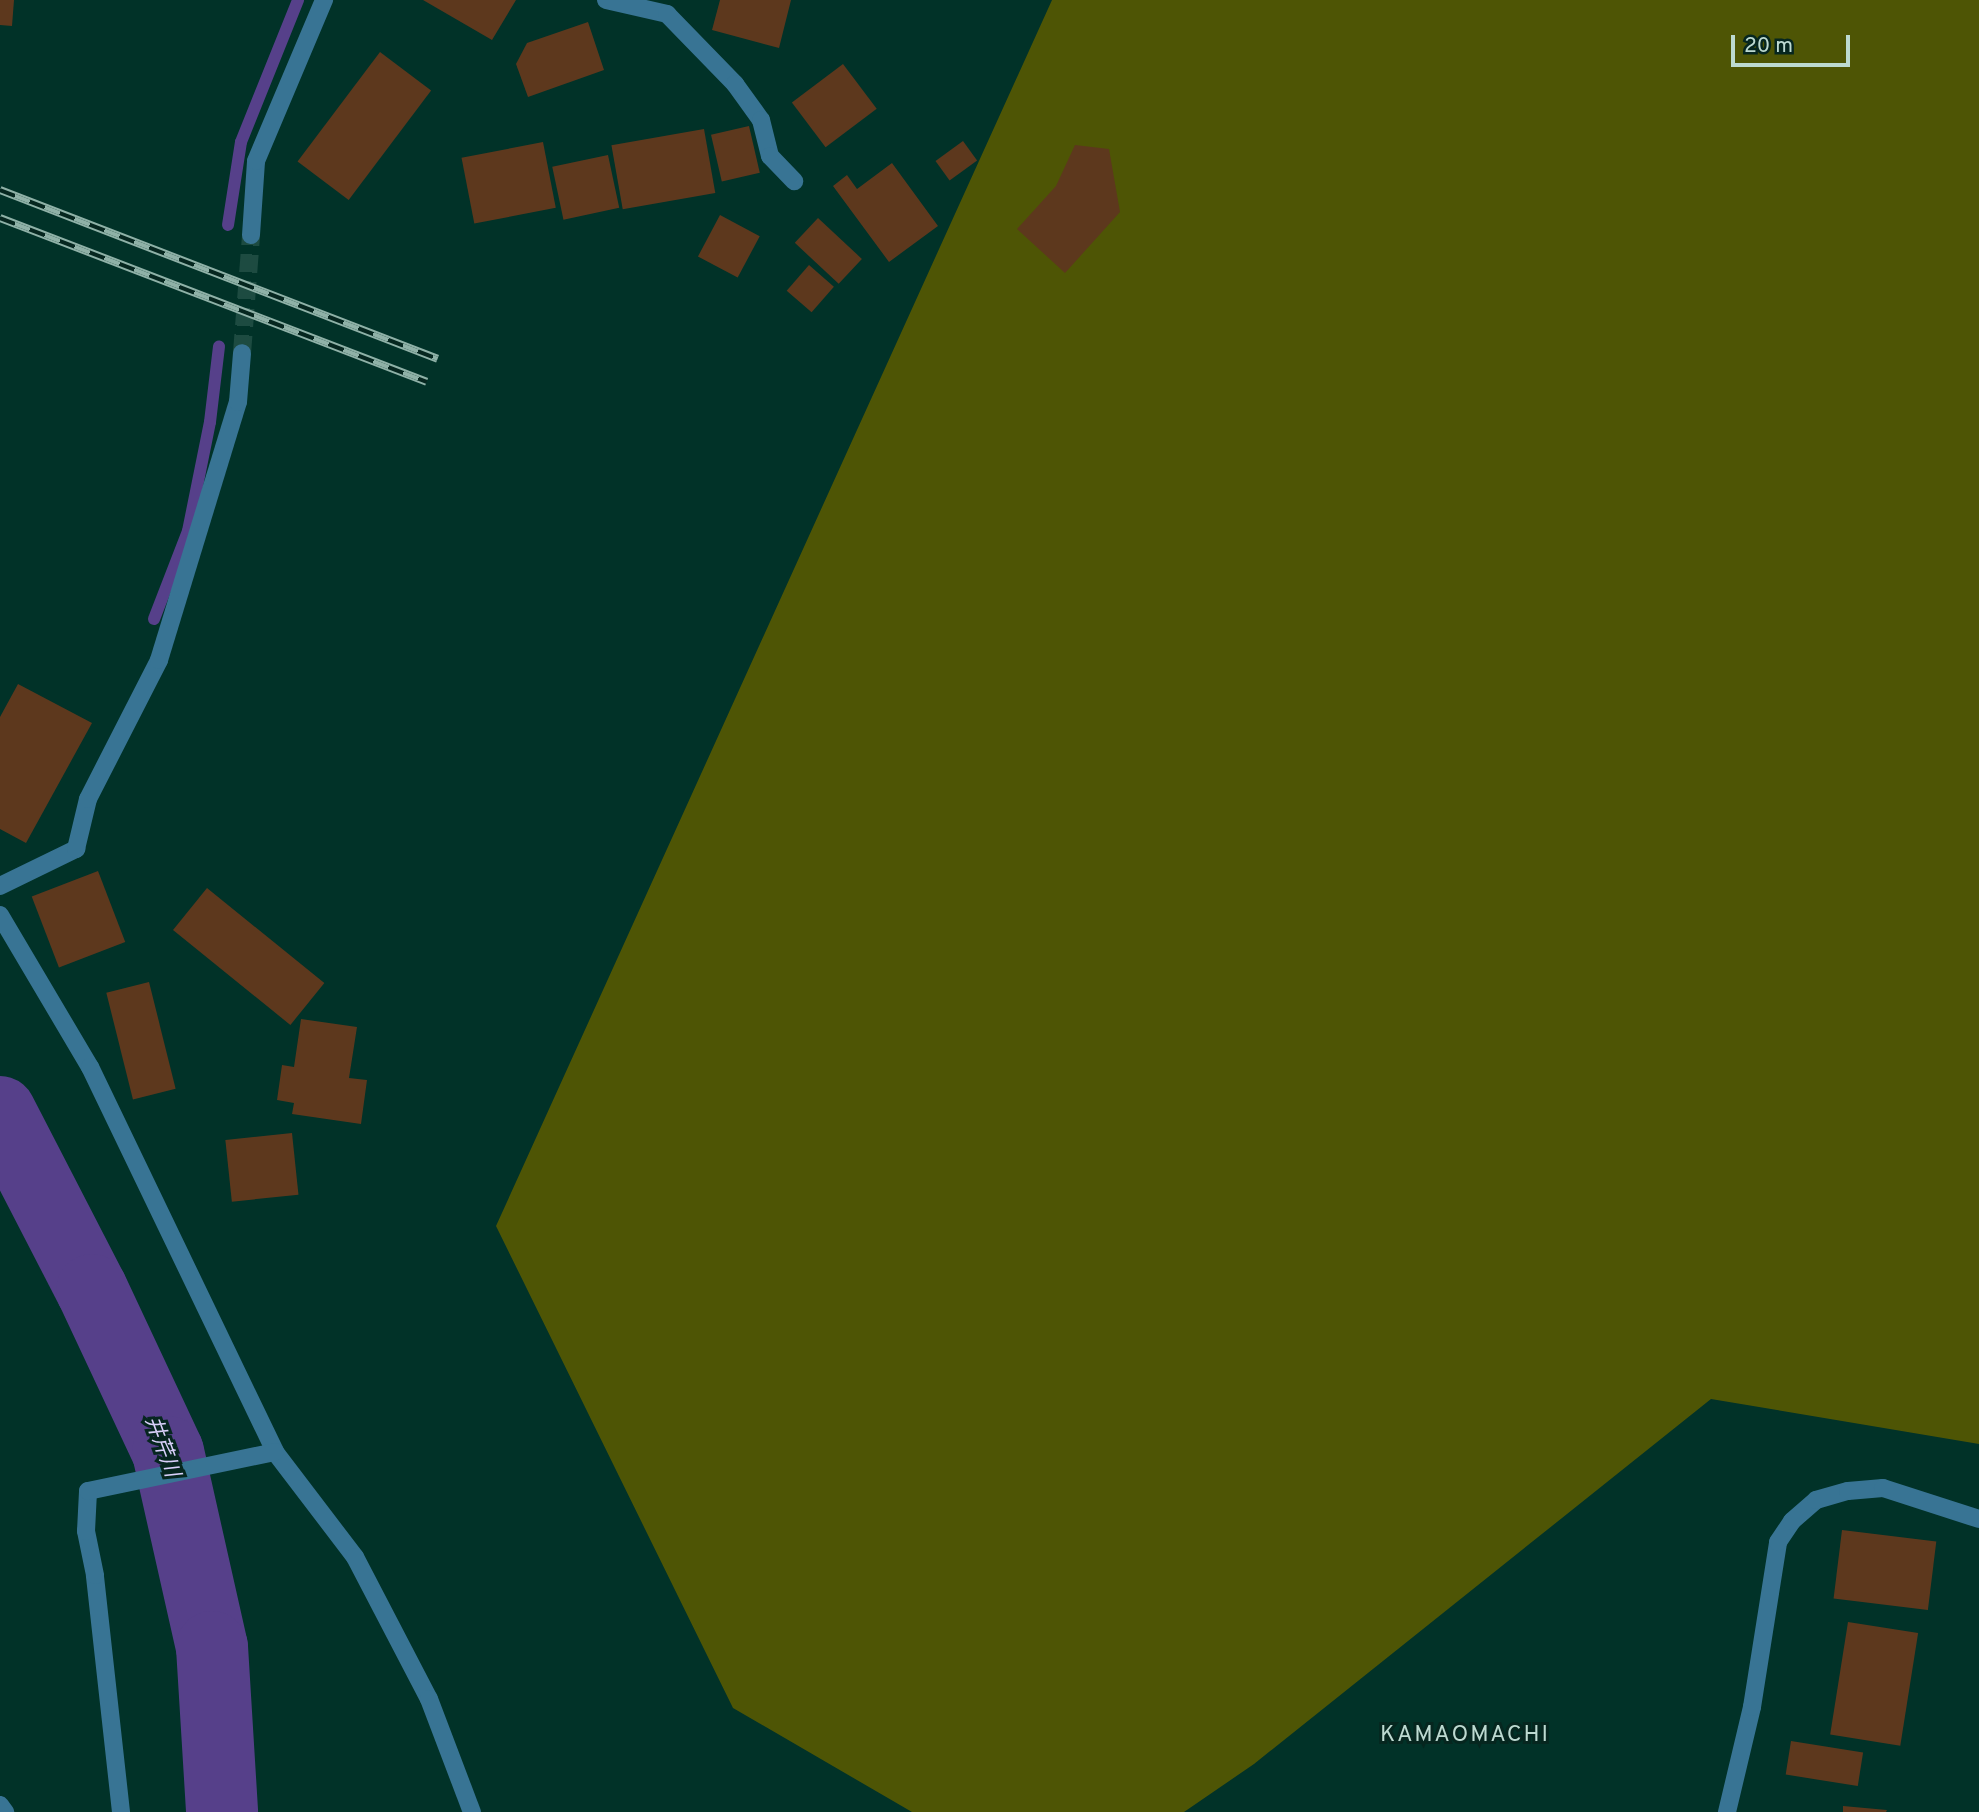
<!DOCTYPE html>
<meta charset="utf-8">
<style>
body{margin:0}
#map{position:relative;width:1979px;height:1812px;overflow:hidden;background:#013228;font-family:Overpass,"Noto Sans JP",sans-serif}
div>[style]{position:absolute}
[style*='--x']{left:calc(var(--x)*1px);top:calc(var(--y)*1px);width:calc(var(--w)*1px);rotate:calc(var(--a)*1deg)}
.forest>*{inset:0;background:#4e5505}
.stream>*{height:12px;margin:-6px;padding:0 6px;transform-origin:6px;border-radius:6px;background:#56408a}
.river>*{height:72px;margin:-36px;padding:0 36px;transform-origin:36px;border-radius:36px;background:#56408a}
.building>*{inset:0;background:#5d381d;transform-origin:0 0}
.minor-tunnel>*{height:18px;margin-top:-9px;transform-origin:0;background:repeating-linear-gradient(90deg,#1d4b41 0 18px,transparent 0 27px)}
.minor>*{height:18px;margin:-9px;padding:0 9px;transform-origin:9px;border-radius:9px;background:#387494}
.rail>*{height:8px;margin-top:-4px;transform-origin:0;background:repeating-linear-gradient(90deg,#06261f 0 16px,#8fb1a7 0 32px);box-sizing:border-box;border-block:2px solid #8fb1a7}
span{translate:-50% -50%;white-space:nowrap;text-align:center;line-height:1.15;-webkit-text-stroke:6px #06261f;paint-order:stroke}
.water-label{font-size:21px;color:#d9d0fa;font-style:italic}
.quarter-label{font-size:23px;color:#bddad1;letter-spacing:2px}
.scale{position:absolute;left:1731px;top:35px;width:119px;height:32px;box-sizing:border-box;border:4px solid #bddad1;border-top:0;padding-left:9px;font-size:21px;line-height:24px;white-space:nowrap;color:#bddad1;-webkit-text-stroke:5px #06261f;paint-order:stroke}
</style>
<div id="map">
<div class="forest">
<i style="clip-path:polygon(1052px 0,1979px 0,1979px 1444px,1711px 1399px,1254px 1764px,1184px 1812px,912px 1812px,733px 1708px,496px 1226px)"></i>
</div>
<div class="stream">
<i style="--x:228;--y:225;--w:84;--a:-81.1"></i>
<i style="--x:241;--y:142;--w:153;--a:-68.1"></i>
<i style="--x:154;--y:619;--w:94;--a:-68.9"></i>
<i style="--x:188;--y:531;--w:111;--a:-78.6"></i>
<i style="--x:210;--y:422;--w:76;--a:-83.2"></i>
</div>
<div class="river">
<i style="--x:0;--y:1112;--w:200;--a:62.7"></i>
<i style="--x:92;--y:1290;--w:179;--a:64.9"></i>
<i style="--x:168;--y:1452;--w:200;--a:77.3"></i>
<i style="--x:212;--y:1647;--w:165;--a:86.5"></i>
</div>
<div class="building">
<i style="clip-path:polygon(0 0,14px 0,12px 26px,0 25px)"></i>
<i style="clip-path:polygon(423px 0,516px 0,492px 40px)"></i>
<i style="clip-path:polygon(720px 0,791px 0,779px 48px,712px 30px)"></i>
<i style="clip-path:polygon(588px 22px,604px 70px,528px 97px,516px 64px,527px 43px)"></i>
<i style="left:380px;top:52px;width:64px;height:137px;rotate:37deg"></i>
<i style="left:843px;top:64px;width:56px;height:64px;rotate:53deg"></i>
<i style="left:749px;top:126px;width:48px;height:39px;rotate:77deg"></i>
<i style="left:704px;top:129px;width:65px;height:94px;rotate:80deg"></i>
<i style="left:963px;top:141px;width:24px;height:34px;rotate:54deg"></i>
<i style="left:543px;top:142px;width:67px;height:83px;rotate:79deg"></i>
<i style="clip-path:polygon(1075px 145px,1109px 149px,1120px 212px,1065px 273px,1017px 229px,1056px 186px)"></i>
<i style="left:608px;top:155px;width:54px;height:57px;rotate:78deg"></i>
<i style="clip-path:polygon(892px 163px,938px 226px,889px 262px,833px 186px,847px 175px,857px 189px)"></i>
<i style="left:720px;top:215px;width:45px;height:47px;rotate:28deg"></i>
<i style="left:818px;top:218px;width:60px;height:34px;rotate:43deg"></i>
<i style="left:809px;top:265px;width:33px;height:34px;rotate:41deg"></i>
<i style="clip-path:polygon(18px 684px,92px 723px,26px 843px,0 829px,0 717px)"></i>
<i style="left:98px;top:871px;width:76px;height:71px;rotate:69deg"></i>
<i style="left:207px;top:888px;width:151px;height:54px;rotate:39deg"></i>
<i style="left:149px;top:982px;width:110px;height:44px;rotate:76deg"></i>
<i style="clip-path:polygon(301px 1019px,357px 1027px,349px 1078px,367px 1080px,361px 1124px,292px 1114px,294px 1103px,277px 1100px,282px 1065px,294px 1067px)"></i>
<i style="left:292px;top:1133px;width:62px;height:67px;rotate:84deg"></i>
<i style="left:1842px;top:1530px;width:95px;height:69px;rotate:7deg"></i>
<i style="left:1848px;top:1622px;width:71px;height:114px;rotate:9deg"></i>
<i style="left:1791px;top:1741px;width:73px;height:34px;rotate:9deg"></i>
<i style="clip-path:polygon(1843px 1806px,1887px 1810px,1886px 1812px,1843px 1812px)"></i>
</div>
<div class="minor-tunnel">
<i style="--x:242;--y:353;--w:118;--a:-85.6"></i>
</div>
<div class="minor">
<i style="--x:606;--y:0;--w:63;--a:12.9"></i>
<i style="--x:667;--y:14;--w:98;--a:45.8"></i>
<i style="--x:735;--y:84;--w:44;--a:54.2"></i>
<i style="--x:761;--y:120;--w:37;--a:76"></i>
<i style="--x:770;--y:156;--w:35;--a:46"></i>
<i style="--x:251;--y:235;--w:74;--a:-86.1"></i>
<i style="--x:256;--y:161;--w:175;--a:-67.1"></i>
<i style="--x:0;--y:886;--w:85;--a:-26"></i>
<i style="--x:76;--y:849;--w:51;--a:-76.5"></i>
<i style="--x:88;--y:799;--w:156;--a:-62.9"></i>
<i style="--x:159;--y:660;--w:270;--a:-73"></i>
<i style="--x:238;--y:402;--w:49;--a:-85.3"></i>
<i style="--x:0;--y:915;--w:177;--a:59.4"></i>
<i style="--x:90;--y:1067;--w:427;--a:64.3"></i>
<i style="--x:275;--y:1452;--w:132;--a:52.7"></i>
<i style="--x:355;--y:1557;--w:160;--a:62.5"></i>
<i style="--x:429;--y:1699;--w:121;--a:69.2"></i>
<i style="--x:0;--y:1805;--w:9;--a:54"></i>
<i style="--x:121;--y:1812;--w:238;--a:-96.3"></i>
<i style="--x:95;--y:1575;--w:45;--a:-101.6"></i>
<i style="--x:86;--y:1531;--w:40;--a:-87.1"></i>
<i style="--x:88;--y:1491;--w:191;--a:-11.8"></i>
<i style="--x:1727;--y:1812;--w:108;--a:-76.6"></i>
<i style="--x:1752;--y:1707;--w:167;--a:-81"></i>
<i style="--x:1778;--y:1542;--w:25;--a:-56"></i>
<i style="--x:1792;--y:1521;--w:32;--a:-41"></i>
<i style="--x:1816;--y:1500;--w:33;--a:-16"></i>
<i style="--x:1848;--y:1491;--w:35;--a:-5"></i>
<i style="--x:1883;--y:1488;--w:101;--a:17.9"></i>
</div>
<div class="rail">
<i style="--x:0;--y:190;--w:469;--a:21.1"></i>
<i style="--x:0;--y:218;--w:457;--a:21"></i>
</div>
<div class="water-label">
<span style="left:161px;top:1447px;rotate:70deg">井芹川</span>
</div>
<div class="quarter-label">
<span style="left:1465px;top:1736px">KAMAOMACHI</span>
</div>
<div class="scale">20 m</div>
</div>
